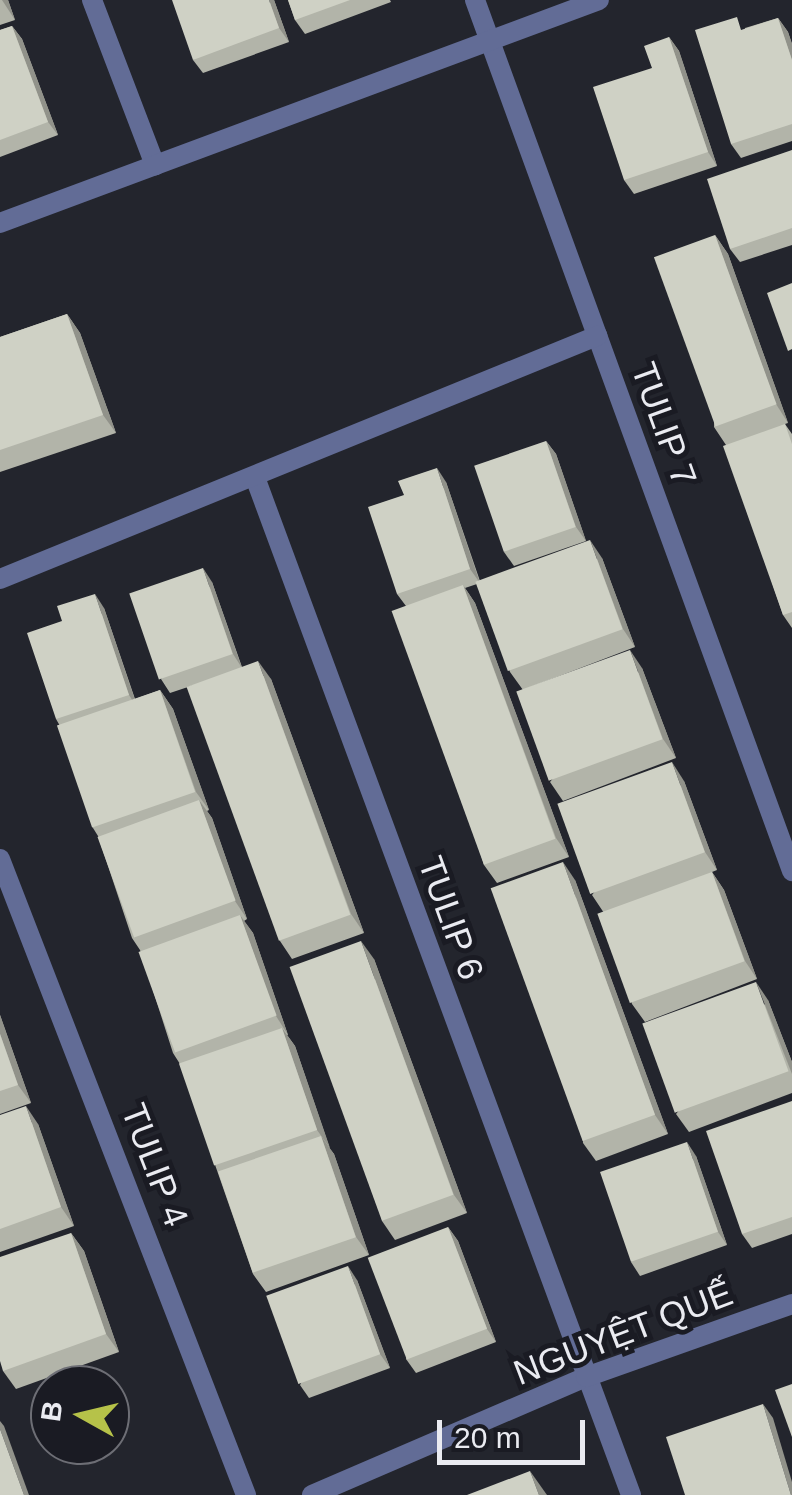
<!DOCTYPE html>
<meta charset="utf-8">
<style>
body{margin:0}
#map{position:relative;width:792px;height:1495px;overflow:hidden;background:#23252d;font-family:Arial,sans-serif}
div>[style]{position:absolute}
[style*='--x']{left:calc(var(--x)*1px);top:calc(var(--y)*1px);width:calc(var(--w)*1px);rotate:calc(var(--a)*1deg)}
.street>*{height:20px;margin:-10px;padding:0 10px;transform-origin:10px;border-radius:10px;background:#626c96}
.wall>*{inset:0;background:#b2b4a9}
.shaded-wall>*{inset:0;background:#91928a}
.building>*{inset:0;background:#cfd1c5;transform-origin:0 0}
span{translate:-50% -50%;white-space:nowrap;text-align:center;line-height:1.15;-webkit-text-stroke:10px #1a1b23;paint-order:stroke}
.street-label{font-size:35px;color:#eaebf1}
.north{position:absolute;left:30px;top:1365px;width:100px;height:100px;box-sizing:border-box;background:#1a1b23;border:2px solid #6d6e75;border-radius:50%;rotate:278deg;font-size:28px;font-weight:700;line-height:40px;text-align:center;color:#eaebf1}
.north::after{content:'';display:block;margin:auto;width:35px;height:45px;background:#b6c249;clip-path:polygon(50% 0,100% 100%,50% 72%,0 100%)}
.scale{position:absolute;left:437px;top:1420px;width:148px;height:45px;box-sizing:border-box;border:5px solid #eaebf1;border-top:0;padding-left:12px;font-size:30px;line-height:35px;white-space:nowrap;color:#eaebf1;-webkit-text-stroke:8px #1a1b23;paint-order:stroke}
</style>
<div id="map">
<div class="street">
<i style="--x:92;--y:0;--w:177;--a:69.1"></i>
<i style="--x:475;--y:0;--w:927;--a:70"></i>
<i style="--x:0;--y:223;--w:639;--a:-20.42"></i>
<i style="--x:256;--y:480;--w:1082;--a:69.72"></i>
<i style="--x:0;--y:579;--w:645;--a:-22.15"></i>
<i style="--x:0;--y:859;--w:682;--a:68.85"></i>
<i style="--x:312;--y:1495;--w:298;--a:-23.3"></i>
<i style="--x:586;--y:1377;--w:219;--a:-19.5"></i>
</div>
<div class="wall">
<i style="clip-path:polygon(0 0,8px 0,15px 20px,0 25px)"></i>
<i style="clip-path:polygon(274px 0,289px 42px,203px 73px,193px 60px)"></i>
<i style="clip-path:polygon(288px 0,390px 0,391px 2px,305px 34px,295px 20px)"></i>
<i style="clip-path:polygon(778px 18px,788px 32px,792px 44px,792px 141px,741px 158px,731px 144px,745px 28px)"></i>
<i style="clip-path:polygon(12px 26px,22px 39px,58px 135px,0 157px,0 30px)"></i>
<i style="clip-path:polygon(669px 37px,679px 51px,717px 166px,634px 194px,624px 180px,652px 68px)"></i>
<i style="clip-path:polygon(792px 150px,792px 245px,740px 262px,730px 249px)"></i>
<i style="clip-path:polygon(715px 235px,728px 254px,788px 423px,785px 424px,792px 434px,792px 628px,783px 615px,726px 445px,714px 427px)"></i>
<i style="clip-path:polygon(67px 314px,80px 333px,116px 433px,0 472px,0 337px)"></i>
<i style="clip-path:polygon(546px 441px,556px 454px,586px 541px,514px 566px,504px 552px)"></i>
<i style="clip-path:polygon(446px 482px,480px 581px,602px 558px,635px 647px,523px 690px,510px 672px,477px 584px,465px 588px,475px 603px,569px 857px,497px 883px,484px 865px,406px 606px,397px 594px)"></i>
<i style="clip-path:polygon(212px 582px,242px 667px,271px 679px,364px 933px,292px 959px,280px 941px,194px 685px,170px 693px,161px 679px)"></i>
<i style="clip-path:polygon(104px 608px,135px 699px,160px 690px,173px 709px,209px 810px,207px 811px,212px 818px,247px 919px,244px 921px,253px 933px,288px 1035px,287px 1035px,295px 1046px,330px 1149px,334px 1154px,369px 1255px,266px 1292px,253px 1274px,180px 1064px,173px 1053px,140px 950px,132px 938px,98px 836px,93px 828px,60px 726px,56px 719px)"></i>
<i style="clip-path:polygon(642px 668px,676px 758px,563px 801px,550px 782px)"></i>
<i style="clip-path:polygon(684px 781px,717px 870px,712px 872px,724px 890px,757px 979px,645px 1022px,632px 1004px,604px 913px,592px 895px)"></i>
<i style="clip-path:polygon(575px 880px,668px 1134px,596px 1161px,583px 1143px)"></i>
<i style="clip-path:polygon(374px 959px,467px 1213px,395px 1240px,382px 1221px)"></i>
<i style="clip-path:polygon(768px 1000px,792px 1062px,792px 1093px,689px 1132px,676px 1114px)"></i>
<i style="clip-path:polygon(0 1015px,31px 1103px,0 1114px)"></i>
<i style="clip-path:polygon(792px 1101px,792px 1234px,752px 1248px,742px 1234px)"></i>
<i style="clip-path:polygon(0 1115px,38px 1124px,74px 1226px,0 1252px)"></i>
<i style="clip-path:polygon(696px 1156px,727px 1245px,640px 1276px,631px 1262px)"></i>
<i style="clip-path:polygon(448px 1227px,458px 1241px,496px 1342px,416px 1373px,406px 1359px)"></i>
<i style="clip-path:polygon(71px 1233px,84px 1251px,119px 1352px,16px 1389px,3px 1371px)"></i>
<i style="clip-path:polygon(357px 1280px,390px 1368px,309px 1398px,300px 1385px)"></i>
</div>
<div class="shaded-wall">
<i style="clip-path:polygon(2px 0,8px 0,15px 20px)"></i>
<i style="clip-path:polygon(269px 0,274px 0,289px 42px,279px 28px)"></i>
<i style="clip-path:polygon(778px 18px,788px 32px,792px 44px,792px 60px)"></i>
<i style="clip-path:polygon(12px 26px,22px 39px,58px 135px,48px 122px)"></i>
<i style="clip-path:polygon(669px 37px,679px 51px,717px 166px,708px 152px)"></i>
<i style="clip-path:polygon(715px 235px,728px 254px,788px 423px,776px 404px)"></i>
<i style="clip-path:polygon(67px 314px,80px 333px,116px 433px,103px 415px)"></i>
<i style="clip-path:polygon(546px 441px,556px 454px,586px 541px,576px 527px)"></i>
<i style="clip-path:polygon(437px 468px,446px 482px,480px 583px,470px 569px)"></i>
<i style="clip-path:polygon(590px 540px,602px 558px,635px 647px,623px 629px)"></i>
<i style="clip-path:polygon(203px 568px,212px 582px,242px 668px,233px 654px)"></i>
<i style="clip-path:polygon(463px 585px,475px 603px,569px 857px,556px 838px)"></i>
<i style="clip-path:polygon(95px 594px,104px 608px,138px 709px,129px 695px)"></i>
<i style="clip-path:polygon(630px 650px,642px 668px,676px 758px,663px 739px)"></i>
<i style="clip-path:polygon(258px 661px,271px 679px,364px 933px,351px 914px)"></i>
<i style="clip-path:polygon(160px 690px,173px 709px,209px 810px,196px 792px)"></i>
<i style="clip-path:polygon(672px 762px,684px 781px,717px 870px,705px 852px)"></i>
<i style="clip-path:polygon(199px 800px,212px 818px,247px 919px,235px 901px)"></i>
<i style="clip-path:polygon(563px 862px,575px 880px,668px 1134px,655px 1115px)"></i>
<i style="clip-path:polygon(712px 872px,724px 890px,757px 979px,745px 961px)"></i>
<i style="clip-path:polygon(240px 915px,253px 933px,288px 1035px,276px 1016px)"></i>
<i style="clip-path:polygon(361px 941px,374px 959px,467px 1213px,454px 1195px)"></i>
<i style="clip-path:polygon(756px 982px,768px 1000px,792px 1062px,792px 1074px)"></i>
<i style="clip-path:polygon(0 1015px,31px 1103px,18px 1085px,0 1034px)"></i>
<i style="clip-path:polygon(282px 1028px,295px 1046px,330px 1148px,317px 1130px)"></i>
<i style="clip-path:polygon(26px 1106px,38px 1124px,74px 1226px,61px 1207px)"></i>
<i style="clip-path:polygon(321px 1136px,334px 1154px,369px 1255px,356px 1237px)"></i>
<i style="clip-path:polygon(687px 1142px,696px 1156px,727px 1245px,718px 1232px)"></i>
<i style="clip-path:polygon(448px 1227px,458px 1241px,496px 1342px,487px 1329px)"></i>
<i style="clip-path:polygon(71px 1233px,84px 1251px,119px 1352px,106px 1334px)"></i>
<i style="clip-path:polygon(348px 1266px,357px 1280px,390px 1368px,380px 1354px)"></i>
<i style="clip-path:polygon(763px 1404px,773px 1418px,792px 1482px,792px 1495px,791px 1495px)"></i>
<i style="clip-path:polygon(0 1421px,4px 1426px,29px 1495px,24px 1495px,0 1429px)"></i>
<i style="clip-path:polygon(530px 1471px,547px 1495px,539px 1495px)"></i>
</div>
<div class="building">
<i style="clip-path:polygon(172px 0,269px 0,279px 28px,193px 60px)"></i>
<i style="clip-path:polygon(288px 0,350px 0,295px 20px)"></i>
<i style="clip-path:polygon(737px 17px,741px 30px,778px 18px,792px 60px,792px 124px,731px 144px,695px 30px)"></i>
<i style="clip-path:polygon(12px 26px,48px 122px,0 140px,0 30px)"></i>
<i style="clip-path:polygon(669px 37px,708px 152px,624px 180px,593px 87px,652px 68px,644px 46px)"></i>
<i style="clip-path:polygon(792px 150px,792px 228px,730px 249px,707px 179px)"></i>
<i style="left:715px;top:235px;width:180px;height:65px;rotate:70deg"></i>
<i style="clip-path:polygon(792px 283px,792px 349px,788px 351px,767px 293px)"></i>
<i style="clip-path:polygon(67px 314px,103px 415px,0 450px,0 337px)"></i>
<i style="clip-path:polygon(785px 424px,792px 444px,792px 612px,783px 615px,723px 446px)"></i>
<i style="left:546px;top:441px;width:91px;height:76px;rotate:71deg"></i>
<i style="clip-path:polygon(437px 468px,470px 569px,397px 594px,368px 507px,404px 495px,398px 481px)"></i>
<i style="left:590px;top:540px;width:95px;height:122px;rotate:70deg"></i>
<i style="left:203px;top:568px;width:91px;height:78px;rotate:71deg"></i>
<i style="left:463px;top:585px;width:270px;height:76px;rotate:70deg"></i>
<i style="clip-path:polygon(95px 594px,129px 695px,56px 719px,27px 633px,62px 621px,57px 606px)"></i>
<i style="left:630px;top:650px;width:95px;height:121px;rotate:70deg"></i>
<i style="left:258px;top:661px;width:270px;height:76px;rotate:70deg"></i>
<i style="left:160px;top:690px;width:108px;height:109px;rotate:71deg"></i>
<i style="left:672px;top:762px;width:96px;height:122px;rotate:70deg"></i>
<i style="left:199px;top:800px;width:107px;height:108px;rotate:70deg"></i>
<i style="left:563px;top:862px;width:269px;height:77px;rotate:70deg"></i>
<i style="left:712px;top:872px;width:95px;height:122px;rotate:70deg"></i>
<i style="left:240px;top:915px;width:107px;height:108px;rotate:70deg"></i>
<i style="left:361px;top:941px;width:270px;height:76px;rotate:70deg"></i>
<i style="left:756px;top:982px;width:95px;height:121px;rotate:70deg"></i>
<i style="left:282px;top:1028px;width:108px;height:109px;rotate:71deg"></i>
<i style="clip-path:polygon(0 1034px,18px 1085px,0 1091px)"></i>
<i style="clip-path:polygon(792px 1101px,792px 1217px,742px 1234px,706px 1131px)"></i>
<i style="clip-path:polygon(26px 1106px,61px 1207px,0 1229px,0 1115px)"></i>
<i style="left:321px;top:1136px;width:107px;height:109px;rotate:71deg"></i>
<i style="left:687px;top:1142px;width:95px;height:92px;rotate:71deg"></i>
<i style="left:448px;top:1227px;width:109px;height:86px;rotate:69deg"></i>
<i style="clip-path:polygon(71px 1233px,106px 1334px,3px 1371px,0 1361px,0 1257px)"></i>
<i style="left:348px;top:1266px;width:94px;height:87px;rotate:70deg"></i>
<i style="clip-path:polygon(792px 1384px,792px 1437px,775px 1390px)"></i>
<i style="clip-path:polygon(763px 1404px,791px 1495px,685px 1495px,666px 1437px)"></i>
<i style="clip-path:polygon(0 1429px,24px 1495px,0 1495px)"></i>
<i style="clip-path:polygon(530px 1471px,539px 1495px,467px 1495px)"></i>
</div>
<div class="street-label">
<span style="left:664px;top:424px;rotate:70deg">TULIP 7</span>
<span style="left:451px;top:918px;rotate:70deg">TULIP 6</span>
<span style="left:155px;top:1165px;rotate:69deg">TULIP 4</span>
<span style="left:623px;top:1333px;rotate:-21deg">NGUYỆT QUẾ</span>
</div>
<div class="north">B</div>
<div class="scale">20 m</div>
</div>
